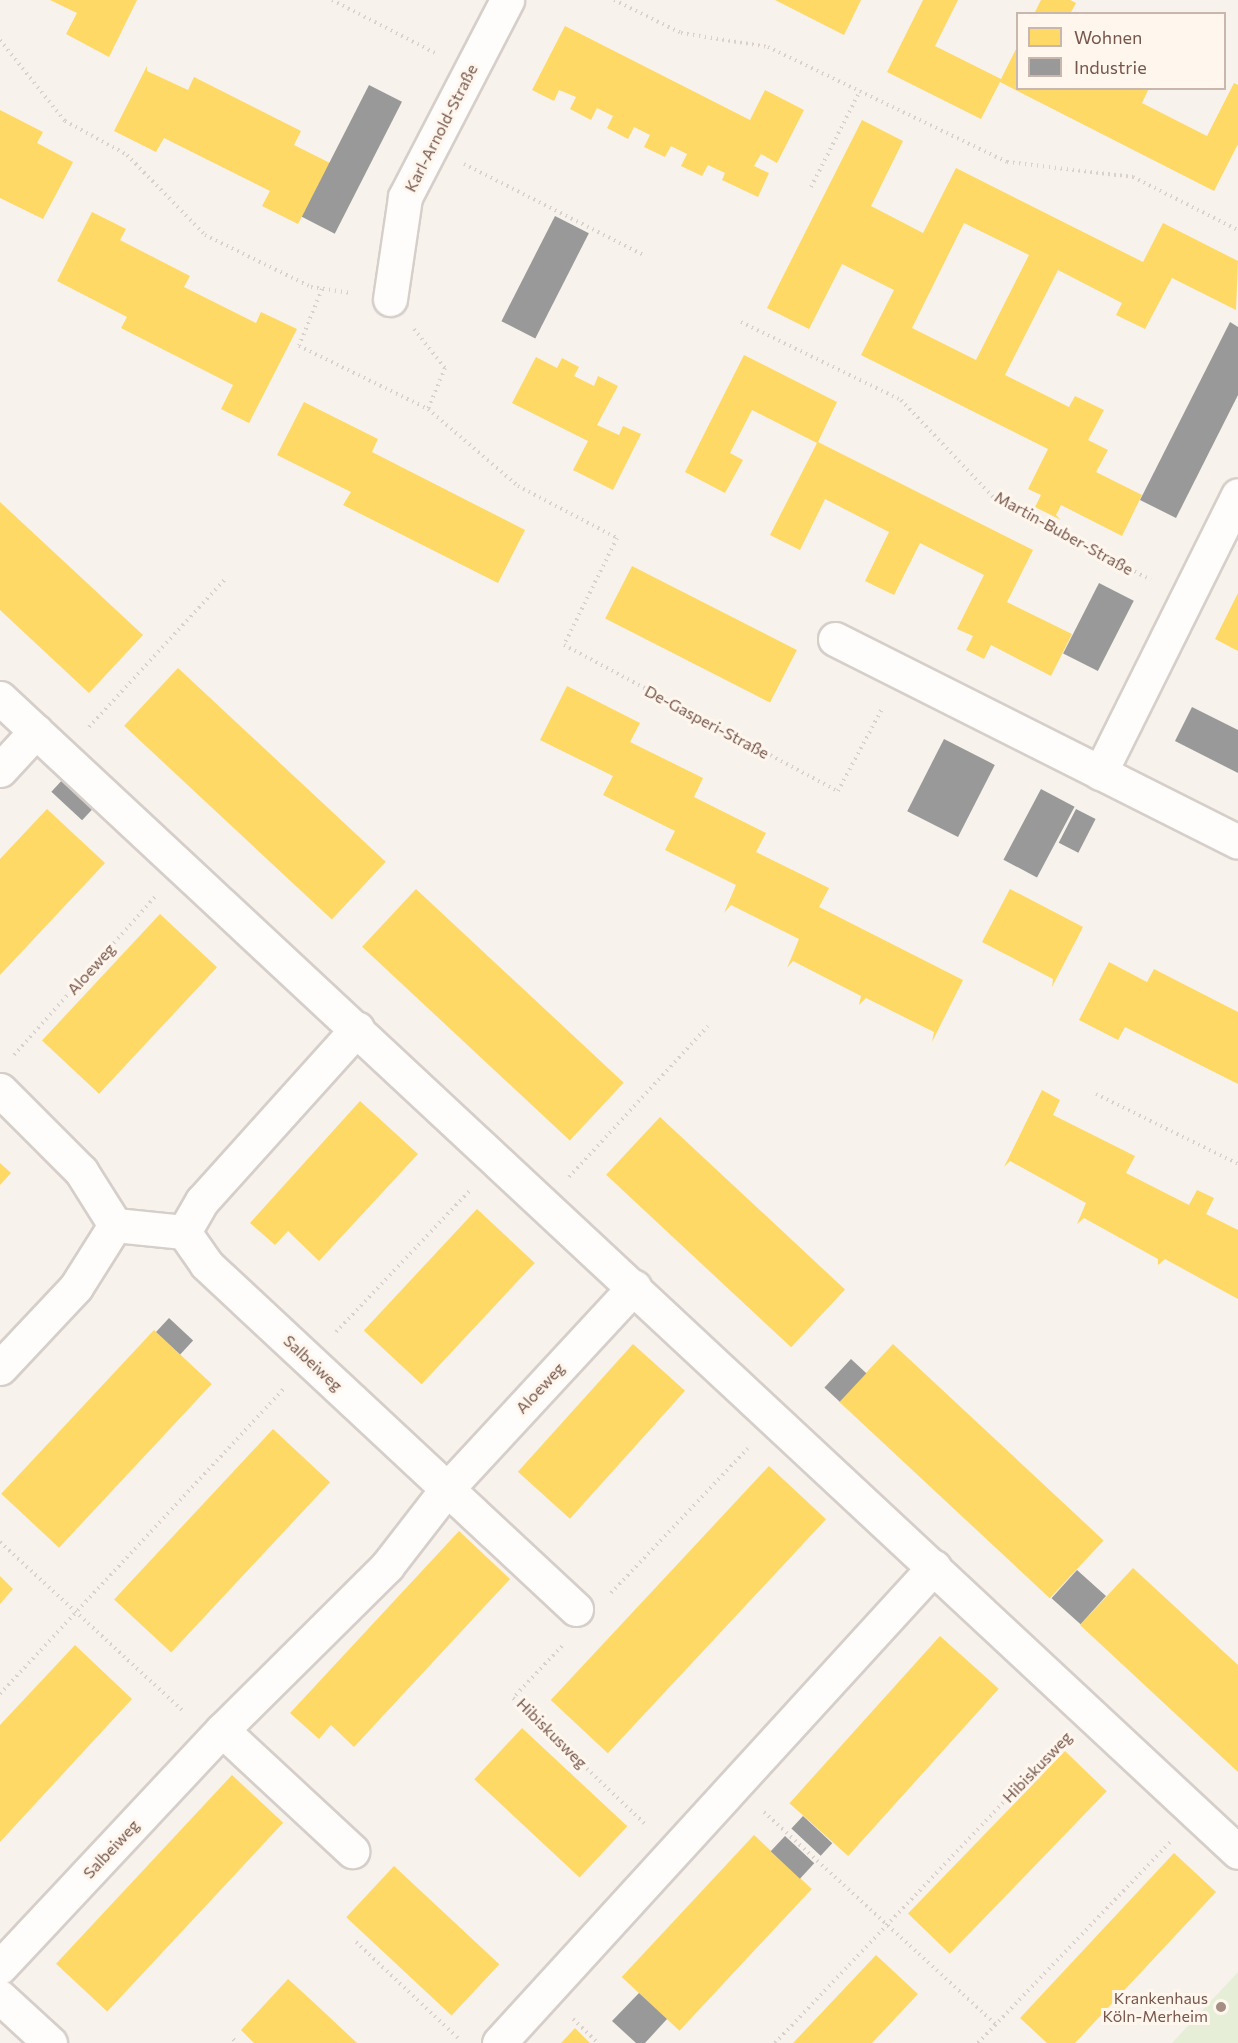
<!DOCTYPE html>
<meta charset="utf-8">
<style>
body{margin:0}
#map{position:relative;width:1238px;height:2043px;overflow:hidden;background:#f7f2ec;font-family:Commissioner,sans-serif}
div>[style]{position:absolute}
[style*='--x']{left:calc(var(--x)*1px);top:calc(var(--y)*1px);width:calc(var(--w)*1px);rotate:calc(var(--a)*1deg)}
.green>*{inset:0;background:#e6eed7}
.homes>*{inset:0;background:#ffd966;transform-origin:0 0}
.industry>*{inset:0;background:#999;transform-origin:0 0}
.path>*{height:4px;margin-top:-2px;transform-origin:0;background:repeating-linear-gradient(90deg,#dad1cf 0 1.5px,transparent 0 6px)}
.roads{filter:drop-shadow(2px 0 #d6cec9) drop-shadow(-2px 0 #d6cec9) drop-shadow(0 2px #d6cec9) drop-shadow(0 -2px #d6cec9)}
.minor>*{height:33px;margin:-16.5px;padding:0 16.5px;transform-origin:16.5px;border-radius:16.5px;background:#fefdfc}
.dots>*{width:16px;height:16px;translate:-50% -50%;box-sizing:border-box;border:3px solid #fff7ee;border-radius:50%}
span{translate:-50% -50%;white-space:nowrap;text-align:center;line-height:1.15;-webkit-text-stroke:6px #fff7ee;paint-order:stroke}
.street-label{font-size:16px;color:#77564b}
.poi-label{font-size:16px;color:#77564b}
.right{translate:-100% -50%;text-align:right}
.legend{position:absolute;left:1016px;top:12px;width:210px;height:78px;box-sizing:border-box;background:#fff7ee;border:2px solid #c9b7ad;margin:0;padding:8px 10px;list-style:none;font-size:18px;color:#77564b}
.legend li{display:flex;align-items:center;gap:12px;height:30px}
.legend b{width:30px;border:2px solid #c9b7ad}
</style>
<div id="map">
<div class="green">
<i style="clip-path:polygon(1238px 1972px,1238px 2043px,1172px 2043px)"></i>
</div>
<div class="homes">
<i style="clip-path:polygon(50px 0,137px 0,109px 57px,66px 34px,77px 13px)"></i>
<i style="clip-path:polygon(775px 0,861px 0,844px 35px)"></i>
<i style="clip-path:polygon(923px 0,958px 0,935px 46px,1001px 79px,1017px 47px,1017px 88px,1149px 88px,1142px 103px,1207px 136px,1234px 83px,1238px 85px,1238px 144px,1214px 191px,1000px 82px,981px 119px,887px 72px)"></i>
<i style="clip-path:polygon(1041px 0,1070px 0,1076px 3px,1070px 14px,1034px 14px)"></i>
<i style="clip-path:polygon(565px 26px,750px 120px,765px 90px,804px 110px,777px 163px,761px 154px,754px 166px,769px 173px,758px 197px,722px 180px,725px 173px,708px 165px,702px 176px,681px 166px,687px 154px,671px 146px,665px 157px,644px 147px,650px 135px,634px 127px,628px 139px,607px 128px,613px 116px,597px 108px,591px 120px,570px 109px,576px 97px,559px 90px,554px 101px,532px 90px)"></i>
<i style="clip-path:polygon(147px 66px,147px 71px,188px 90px,194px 77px,301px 131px,294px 145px,330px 163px,298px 224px,262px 206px,270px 191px,164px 138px,156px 152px,114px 131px)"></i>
<i style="clip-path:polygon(0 110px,43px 132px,37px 143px,73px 162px,43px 219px,0 198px)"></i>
<i style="clip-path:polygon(evenodd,862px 120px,903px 141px,871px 206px,923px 233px,956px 168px,1143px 262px,1163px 223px,1238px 261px,1236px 310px,1172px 278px,1145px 329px,1116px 315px,1122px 303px,1058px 270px,1005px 375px,1069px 407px,1075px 396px,1104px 410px,1088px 440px,1108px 450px,1096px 472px,1142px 495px,1122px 536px,1061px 505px,1056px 515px,1061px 520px,1035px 507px,1041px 495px,1028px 489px,1048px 449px,861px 355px,894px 290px,842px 264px,809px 329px,767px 308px,862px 120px,964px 223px,1029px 255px,976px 360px,912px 328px,964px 223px)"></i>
<i style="clip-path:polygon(92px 212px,126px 229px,120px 240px,190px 276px,184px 287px,256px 323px,261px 312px,297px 329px,249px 423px,221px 409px,233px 385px,121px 328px,127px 317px,57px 281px)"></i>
<i style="clip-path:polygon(744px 355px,837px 402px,818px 442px,1033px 550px,1007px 602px,1072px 634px,1051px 676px,991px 645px,984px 659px,966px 650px,973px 636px,957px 629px,984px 575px,920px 543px,894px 595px,865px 581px,889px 532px,825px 499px,800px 550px,770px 535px,817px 443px,752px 410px,730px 453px,743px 460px,725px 493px,685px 472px)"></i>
<i style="clip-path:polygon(536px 357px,557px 368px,562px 358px,579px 367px,574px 376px,594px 386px,598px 376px,618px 386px,597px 425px,619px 435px,623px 426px,641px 434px,613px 490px,573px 470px,588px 441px,512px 403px)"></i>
<i style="clip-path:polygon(304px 402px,378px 439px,372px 452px,525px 530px,498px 583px,343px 505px,351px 492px,277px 455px)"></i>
<i style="clip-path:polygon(0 502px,143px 635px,89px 693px,0 610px)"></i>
<i style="left:632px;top:566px;width:185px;height:59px;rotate:27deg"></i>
<i style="clip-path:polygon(1238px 593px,1238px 651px,1215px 639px)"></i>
<i style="left:178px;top:668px;width:284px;height:79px;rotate:43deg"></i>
<i style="clip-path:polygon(567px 686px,640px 723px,630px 742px,703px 778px,694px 797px,766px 833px,756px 852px,829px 888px,819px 907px,963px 980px,932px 1042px,934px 1032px,866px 998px,859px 1005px,861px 996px,793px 961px,787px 968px,799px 939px,731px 905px,724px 913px,736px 885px,665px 850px,675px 831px,603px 795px,613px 776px,540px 740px)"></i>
<i style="clip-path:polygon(47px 809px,105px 863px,0 975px,0 859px)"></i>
<i style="left:416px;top:889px;width:284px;height:79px;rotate:43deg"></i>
<i style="clip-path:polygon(1010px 889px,1083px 927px,1052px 987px,1053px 979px,982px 942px)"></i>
<i style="left:160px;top:914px;width:78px;height:173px;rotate:43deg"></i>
<i style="clip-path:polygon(1109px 962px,1147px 982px,1154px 969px,1238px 1012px,1238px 1084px,1125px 1027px,1118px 1040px,1079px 1020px)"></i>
<i style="clip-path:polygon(1042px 1090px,1060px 1100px,1053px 1115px,1135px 1156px,1126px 1173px,1189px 1205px,1197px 1190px,1214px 1198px,1206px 1214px,1238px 1230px,1238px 1299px,1165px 1259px,1158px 1265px,1158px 1259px,1084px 1218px,1077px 1224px,1086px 1203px,1010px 1161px,1004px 1167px)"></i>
<i style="clip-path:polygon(360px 1101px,418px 1154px,319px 1261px,288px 1231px,275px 1245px,250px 1223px)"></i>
<i style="left:660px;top:1117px;width:253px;height:79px;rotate:43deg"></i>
<i style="clip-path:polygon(0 1163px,11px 1173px,0 1185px)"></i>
<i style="left:477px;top:1209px;width:79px;height:166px;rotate:43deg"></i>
<i style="left:154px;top:1330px;width:79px;height:224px;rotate:43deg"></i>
<i style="left:633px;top:1344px;width:70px;height:172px;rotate:42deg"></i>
<i style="left:893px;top:1344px;width:288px;height:79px;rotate:43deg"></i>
<i style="left:273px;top:1429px;width:78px;height:233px;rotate:43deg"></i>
<i style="left:769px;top:1466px;width:78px;height:320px;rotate:43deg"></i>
<i style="clip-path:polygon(459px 1531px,510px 1579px,354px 1747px,331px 1725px,319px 1739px,290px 1713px)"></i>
<i style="clip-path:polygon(1133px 1568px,1238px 1665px,1238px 1772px,1080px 1625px)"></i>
<i style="clip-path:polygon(0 1576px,13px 1589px,0 1604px)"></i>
<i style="left:940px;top:1636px;width:79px;height:225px;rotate:42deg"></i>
<i style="clip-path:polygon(75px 1645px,132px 1699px,0 1842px,0 1725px)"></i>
<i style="left:522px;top:1728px;width:144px;height:70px;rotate:43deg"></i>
<i style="left:1065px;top:1751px;width:58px;height:226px;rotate:44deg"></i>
<i style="left:232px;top:1775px;width:70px;height:258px;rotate:43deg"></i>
<i style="left:754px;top:1835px;width:79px;height:194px;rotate:43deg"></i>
<i style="clip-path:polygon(1174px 1853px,1216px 1892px,1075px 2043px,1047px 2043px,1020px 2018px)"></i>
<i style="left:394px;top:1866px;width:144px;height:70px;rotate:43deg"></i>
<i style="clip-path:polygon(876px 1955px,918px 1994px,872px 2043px,793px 2043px)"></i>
<i style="clip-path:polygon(288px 1979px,310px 1999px,357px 2043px,254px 2043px,241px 2030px)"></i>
<i style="clip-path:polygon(575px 2028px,590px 2043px,561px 2043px)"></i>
</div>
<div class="industry">
<i style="left:369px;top:85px;width:37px;height:148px;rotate:27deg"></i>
<i style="left:555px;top:216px;width:38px;height:118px;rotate:27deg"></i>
<i style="clip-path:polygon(1230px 322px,1238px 327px,1238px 395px,1176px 518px,1140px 500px)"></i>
<i style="left:1099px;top:583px;width:39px;height:79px;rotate:27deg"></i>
<i style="clip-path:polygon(1192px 707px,1238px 730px,1238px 773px,1175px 741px)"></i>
<i style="left:944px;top:739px;width:57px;height:81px;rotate:27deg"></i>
<i style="left:65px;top:777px;width:42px;height:20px;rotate:43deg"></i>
<i style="left:1041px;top:789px;width:38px;height:80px;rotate:28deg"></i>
<i style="left:1076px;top:809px;width:22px;height:38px;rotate:27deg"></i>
<i style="left:169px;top:1318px;width:33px;height:19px;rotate:43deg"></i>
<i style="left:851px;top:1359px;width:21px;height:39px;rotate:43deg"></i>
<i style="left:1077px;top:1570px;width:39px;height:38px;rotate:42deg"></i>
<i style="left:803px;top:1816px;width:40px;height:17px;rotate:43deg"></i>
<i style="left:785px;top:1836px;width:40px;height:21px;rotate:43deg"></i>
<i style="clip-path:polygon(639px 1993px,667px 2019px,645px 2043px,636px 2043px,612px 2021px)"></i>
</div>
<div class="path">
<i style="--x:332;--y:0;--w:116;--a:27.2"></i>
<i style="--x:614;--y:0;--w:75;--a:26.2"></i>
<i style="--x:681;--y:33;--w:88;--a:9.1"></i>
<i style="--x:768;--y:47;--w:265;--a:25.7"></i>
<i style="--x:1007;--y:162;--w:127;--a:6.8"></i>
<i style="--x:1133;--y:177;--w:118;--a:26.8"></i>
<i style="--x:0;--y:40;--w:104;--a:51.3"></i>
<i style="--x:65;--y:121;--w:71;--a:28.7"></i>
<i style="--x:127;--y:155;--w:112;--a:45.7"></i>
<i style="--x:205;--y:235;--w:118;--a:26.1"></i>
<i style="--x:311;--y:287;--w:41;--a:8.3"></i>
<i style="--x:464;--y:164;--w:203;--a:26.9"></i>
<i style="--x:811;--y:187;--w:108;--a:-63"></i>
<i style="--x:322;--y:289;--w:61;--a:112"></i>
<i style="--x:299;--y:346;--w:144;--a:26"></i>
<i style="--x:741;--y:322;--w:178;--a:26"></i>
<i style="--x:901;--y:400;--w:138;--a:46.5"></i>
<i style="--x:996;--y:500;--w:174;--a:27.3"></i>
<i style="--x:414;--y:329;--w:50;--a:51.5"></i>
<i style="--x:445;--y:368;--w:44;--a:112.5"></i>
<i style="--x:428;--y:409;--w:118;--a:40.5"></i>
<i style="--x:518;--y:486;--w:112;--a:27.7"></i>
<i style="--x:617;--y:538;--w:119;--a:116.4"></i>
<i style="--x:564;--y:645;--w:310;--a:28.1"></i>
<i style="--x:838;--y:791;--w:95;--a:-61.8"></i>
<i style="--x:89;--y:727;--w:202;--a:-47.4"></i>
<i style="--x:14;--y:1055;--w:212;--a:-48.3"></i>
<i style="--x:1096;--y:1094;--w:158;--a:26.2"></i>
<i style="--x:569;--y:1177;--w:205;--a:-47.4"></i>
<i style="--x:336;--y:1332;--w:197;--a:-46.6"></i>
<i style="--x:0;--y:1542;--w:251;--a:42.7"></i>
<i style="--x:611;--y:1593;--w:199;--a:-46.6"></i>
<i style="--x:562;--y:1646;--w:71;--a:133.3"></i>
<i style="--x:513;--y:1698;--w:185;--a:43.7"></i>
<i style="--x:0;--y:1694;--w:417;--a:-47.1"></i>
<i style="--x:764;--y:1812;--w:314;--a:42.5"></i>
<i style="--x:356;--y:1942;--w:143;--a:43.3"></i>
<i style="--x:573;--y:2019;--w:35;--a:44"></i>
<i style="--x:233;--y:2039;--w:6;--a:45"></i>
<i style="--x:775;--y:2043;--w:417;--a:-46.5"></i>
<i style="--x:978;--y:2043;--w:278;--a:-46.3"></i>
</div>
<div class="roads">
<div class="minor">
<i style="--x:390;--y:299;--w:103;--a:-81.6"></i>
<i style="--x:405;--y:197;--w:222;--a:-62.6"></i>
<i style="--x:835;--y:639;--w:451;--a:26.7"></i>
<i style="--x:0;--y:698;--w:1692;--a:42.99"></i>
<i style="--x:0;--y:770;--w:53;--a:-47.3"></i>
<i style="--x:1100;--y:773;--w:310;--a:-63.6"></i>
<i style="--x:0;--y:1090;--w:115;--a:45"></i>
<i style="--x:81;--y:1171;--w:64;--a:57.8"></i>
<i style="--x:115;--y:1225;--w:73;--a:122.2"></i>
<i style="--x:76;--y:1287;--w:111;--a:133.2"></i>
<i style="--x:115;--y:1225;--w:69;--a:5.8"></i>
<i style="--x:184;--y:1232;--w:39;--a:55"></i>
<i style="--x:206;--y:1264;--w:506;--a:43"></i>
<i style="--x:184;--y:1232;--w:36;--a:-60"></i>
<i style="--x:202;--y:1201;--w:232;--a:-48"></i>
<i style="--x:222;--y:1730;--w:178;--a:42.9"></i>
<i style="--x:0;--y:1967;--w:325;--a:-46.9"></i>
<i style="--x:222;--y:1730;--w:233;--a:-44.8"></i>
<i style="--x:387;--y:1566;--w:96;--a:-52.2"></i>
<i style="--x:446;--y:1490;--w:277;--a:-47.2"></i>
<i style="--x:0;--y:1997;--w:68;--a:42.6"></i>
<i style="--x:499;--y:2043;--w:645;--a:-47.58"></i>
</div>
</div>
<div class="dots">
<i style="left:1221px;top:2007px;background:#a48d83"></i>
</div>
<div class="street-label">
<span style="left:441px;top:128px;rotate:-63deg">Karl-Arnold-Straße</span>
<span style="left:1064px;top:533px;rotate:29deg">Martin-Buber-Straße</span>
<span style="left:707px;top:722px;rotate:28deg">De-Gasperi-Straße</span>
<span style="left:91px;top:969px;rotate:-48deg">Aloeweg</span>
<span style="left:313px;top:1363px;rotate:43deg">Salbeiweg</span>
<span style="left:540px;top:1388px;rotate:-47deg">Aloeweg</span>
<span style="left:552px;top:1733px;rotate:45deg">Hibiskusweg</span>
<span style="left:1037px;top:1767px;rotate:-46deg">Hibiskusweg</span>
<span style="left:111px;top:1849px;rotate:-47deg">Salbeiweg</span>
</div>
<div class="poi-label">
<span class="right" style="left:1208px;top:2007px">Krankenhaus<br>Köln-Merheim</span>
</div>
<ul class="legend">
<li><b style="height:16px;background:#ffd966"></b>Wohnen</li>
<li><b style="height:16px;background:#999"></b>Industrie</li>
</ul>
</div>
